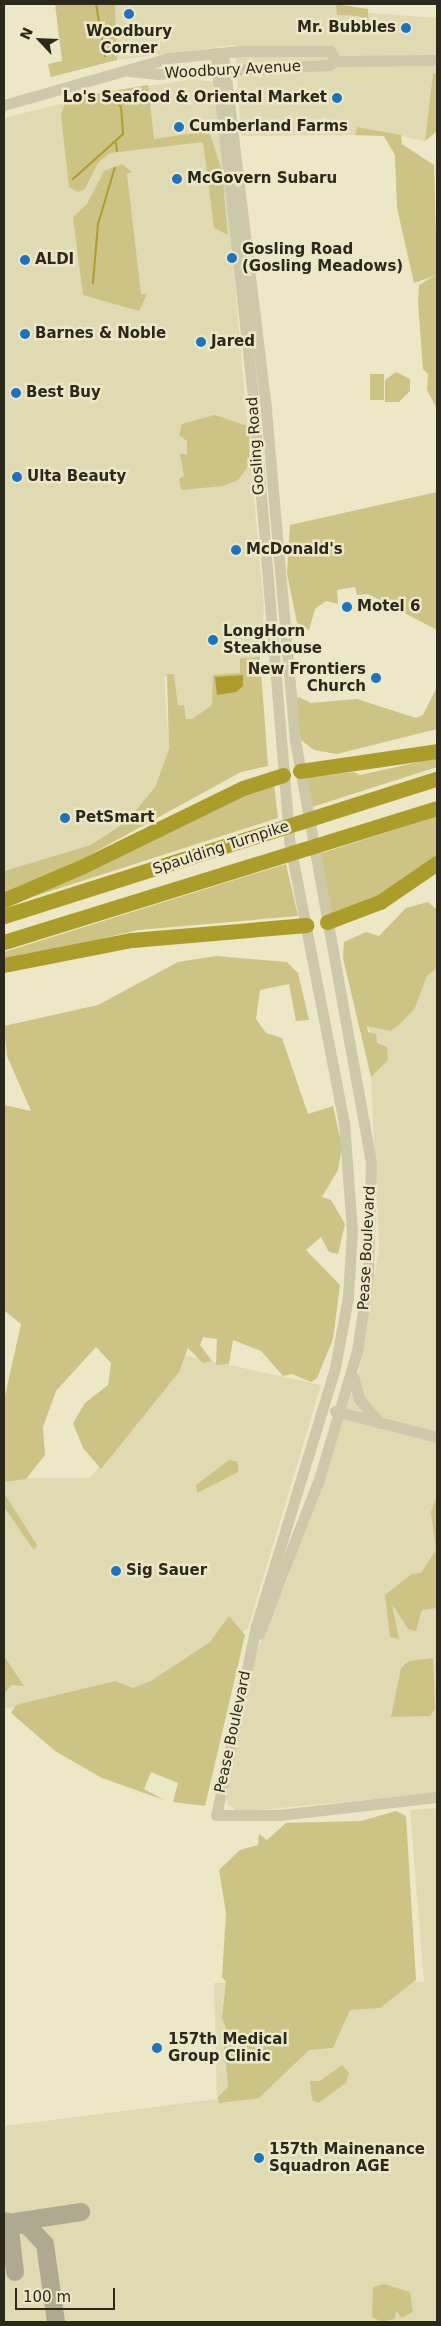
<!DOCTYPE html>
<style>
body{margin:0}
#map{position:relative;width:441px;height:2326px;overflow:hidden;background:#ece7c6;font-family:"DejaVu Sans",sans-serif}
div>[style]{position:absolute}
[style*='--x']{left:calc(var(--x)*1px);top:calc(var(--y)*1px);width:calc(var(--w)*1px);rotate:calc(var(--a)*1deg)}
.built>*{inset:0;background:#e0dab2}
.green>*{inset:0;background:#ccc385;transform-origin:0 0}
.water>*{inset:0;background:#ae9d2e}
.stream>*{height:2px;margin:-1px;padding:0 1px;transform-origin:1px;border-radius:1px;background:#ae9d2e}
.taxiway>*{height:18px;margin:-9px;padding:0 9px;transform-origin:9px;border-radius:9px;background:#aeaa90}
.secondary>*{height:11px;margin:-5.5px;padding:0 5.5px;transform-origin:5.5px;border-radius:5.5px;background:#cdc8a9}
.highway>*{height:15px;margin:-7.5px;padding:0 7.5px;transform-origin:7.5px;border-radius:7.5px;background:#ac9c2a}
.dots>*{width:14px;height:14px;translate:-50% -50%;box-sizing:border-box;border:2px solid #ece7c6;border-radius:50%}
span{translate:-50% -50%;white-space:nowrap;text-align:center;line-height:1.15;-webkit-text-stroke:5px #ece7c6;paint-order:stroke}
.poi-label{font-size:15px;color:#2b291c;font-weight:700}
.right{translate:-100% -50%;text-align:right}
.left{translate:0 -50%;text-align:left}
.street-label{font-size:15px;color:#2b291c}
.frame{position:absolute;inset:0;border:5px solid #2b291c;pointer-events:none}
.north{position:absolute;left:15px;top:15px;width:50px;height:50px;-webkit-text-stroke:4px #ece7c6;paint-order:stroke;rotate:295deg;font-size:14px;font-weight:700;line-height:20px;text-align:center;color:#2b291c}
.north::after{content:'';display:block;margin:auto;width:18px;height:22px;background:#2b291c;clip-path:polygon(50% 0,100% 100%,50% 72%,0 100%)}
.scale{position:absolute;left:15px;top:2288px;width:100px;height:22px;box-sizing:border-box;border:2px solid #2b291c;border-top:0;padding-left:6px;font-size:15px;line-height:18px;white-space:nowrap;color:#2b291c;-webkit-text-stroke:4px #ece7c6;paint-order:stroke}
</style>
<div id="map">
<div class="built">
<i style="clip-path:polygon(115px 4px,336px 4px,337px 15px,359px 16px,369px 25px,369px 13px,437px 18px,437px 74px,433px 73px,425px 141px,357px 127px,355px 135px,241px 136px,235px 45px,117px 60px)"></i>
<i style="clip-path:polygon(194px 79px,213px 82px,224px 165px,264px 609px,260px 657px,240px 658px,241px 673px,212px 705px,192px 719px,186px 719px,178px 706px,174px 674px,164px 677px,169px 749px,155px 787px,134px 814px,91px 845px,4px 871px,4px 118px,104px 93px)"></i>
<i style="clip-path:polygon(437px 968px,437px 1793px,238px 1812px,228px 1804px,225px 1791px,256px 1652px,288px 1578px,359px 1372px,379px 1249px,371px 1077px,388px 1060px,367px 1026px,391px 1031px,400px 1024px,415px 1008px,427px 976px)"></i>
<i style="clip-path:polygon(183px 1355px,321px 1385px,248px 1628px,140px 1702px,4px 1708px,4px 1478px,90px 1478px)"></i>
<i style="clip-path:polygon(437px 1808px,437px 2322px,4px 2322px,4px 2126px,217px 2099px,214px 1983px,424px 1982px,410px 1810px)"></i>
</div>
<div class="green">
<i style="clip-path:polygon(55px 4px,115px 4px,117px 60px,51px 77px,48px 64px,62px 61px)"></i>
<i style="clip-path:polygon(336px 4px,368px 9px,369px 25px,359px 16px,337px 15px)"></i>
<i style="clip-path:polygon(433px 73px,437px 74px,437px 131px,425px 141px)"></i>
<i style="clip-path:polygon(148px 85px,154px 139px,209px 131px,222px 171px,228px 235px,214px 228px,203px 142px,110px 153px,98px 163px,85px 189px,78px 192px,69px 187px,61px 115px,66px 99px)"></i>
<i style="clip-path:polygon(357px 127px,401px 135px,402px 144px,434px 165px,437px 275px,414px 283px,397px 208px,395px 155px,384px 136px,355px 135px)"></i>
<i style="clip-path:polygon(122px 164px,132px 172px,127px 174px,141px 294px,147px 294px,139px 311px,83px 295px,73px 217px,87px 204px,104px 171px)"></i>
<i style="clip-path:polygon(434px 276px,437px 276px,437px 409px,427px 390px,428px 374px,423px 369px,418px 302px,419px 285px)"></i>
<i style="clip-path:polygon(396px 372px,410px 379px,410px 391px,399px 402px,385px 402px,385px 380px)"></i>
<i style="left:370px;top:374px;width:14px;height:26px"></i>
<i style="clip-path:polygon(215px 415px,250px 427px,249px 465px,238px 480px,223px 486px,181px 490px,179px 479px,184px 476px,180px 454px,187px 454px,187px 441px,179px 435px,182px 424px)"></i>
<i style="clip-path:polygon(437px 492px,437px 630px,368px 594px,357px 595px,355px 587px,337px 590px,338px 604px,326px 601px,315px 609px,309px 630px,297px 623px,287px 573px,290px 525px)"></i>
<i style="clip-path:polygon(260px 657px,268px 766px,241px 772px,73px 864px,4px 893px,4px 871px,91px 845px,128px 820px,155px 787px,169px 749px,167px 674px,174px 674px,178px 706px,184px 705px,186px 719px,192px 719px,212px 705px,213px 675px,240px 673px,240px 658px)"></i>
<i style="clip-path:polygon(437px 687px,437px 729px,337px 754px,314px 750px,301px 740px,295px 700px,299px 697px,311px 703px,357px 699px,416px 718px,423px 715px)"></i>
<i style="clip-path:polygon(437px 758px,437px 767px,309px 808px,306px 778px,354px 772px,360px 775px)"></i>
<i style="clip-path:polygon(274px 784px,278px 818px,4px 906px,251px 791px)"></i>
<i style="clip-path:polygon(437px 816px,437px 859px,387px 894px,332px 915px,319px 854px)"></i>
<i style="clip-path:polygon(286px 864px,298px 916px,138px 930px,4px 962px,4px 952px)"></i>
<i style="clip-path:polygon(428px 902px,437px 910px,437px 968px,427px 976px,415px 1008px,400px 1024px,391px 1031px,367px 1026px,368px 1032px,376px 1034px,377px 1043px,387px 1047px,388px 1060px,371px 1077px,343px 958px,344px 942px,366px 932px,379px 936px,406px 908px)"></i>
<i style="clip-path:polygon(216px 956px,287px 962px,298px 973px,309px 1020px,296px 1021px,289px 984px,260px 990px,256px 1019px,266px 1033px,282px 1038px,308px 1114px,333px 1106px,342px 1147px,338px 1170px,322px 1197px,331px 1200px,345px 1224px,338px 1254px,329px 1252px,321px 1237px,306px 1250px,340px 1285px,333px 1339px,317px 1378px,311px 1382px,292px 1374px,283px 1376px,261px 1351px,233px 1340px,229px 1364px,216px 1365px,217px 1339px,203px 1337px,200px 1345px,212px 1361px,203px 1363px,188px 1348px,179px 1372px,101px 1469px,83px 1448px,73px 1423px,85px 1403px,108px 1385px,111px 1363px,96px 1347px,56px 1391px,43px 1427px,45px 1455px,26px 1479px,4px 1482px,4px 1400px,21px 1324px,4px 1310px,4px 1105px,31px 1111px,7px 1056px,4px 1026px,98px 1005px,178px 962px)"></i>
<i style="clip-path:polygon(229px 1460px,238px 1462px,238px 1472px,197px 1493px,196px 1485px)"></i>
<i style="clip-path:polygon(4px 1493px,37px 1545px,34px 1550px,4px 1507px)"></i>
<i style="clip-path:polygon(437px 1495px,437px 1608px,422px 1610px,416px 1631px,408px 1629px,392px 1604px,399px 1639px,390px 1637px,385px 1595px,412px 1574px,421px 1573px,436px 1550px,431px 1512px)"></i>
<i style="clip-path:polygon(229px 1616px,245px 1635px,205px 1806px,173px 1802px,178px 1783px,151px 1772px,144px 1789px,164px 1800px,102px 1778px,55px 1751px,11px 1713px,16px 1705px,115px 1681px,133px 1688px,151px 1681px,210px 1642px)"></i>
<i style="clip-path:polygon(4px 1656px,24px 1686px,11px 1685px,4px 1694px)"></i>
<i style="clip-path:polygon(433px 1658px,435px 1709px,430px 1716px,391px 1717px,401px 1668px,409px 1661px)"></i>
<i style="clip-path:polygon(396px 1811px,406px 1816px,416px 1980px,380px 2008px,350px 2010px,333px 2048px,309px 2050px,259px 2098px,219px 2103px,218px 2097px,228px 2087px,224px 2044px,227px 2031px,222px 2018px,226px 1982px,222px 1977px,226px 1913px,219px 1870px,240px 1850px,258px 1845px,259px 1834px,267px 1840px,286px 1823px,361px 1821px)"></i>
<i style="clip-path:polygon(342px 2065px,349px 2073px,346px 2083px,318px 2103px,312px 2100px,310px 2081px,320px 2081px)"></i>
<i style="clip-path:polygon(384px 2284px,410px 2292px,413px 2312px,402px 2318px,396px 2311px,395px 2319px,382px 2322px,372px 2317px,373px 2287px)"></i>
</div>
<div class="water">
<i style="clip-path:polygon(243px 675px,243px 686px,236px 692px,217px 695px,215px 677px)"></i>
</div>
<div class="stream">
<i style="--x:96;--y:4;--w:53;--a:80.2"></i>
<i style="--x:116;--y:143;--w:8;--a:83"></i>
<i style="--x:73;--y:179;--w:67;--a:-42"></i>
<i style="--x:123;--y:134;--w:27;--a:-94"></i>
<i style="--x:121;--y:107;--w:14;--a:-135"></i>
<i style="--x:93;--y:283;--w:59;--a:-85.2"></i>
<i style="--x:98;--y:224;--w:59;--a:-73.4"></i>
</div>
<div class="taxiway">
<i style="--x:4;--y:2221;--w:25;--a:12"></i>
<i style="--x:28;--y:2226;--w:25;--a:47"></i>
<i style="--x:45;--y:2244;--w:79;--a:82"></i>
<i style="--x:15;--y:2272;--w:42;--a:-96.8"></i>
<i style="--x:10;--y:2230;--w:9;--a:-58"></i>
<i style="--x:15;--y:2222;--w:67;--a:-8.6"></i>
</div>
<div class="secondary">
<i style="--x:215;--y:53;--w:335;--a:83.7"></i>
<i style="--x:252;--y:386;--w:456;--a:85.3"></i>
<i style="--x:289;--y:840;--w:287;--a:79"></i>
<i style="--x:344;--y:1122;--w:109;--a:85.8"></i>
<i style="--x:352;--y:1231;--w:66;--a:93.5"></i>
<i style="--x:348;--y:1297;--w:72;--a:100.4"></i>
<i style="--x:335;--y:1368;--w:270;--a:107"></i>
<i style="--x:256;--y:1626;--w:193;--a:101.9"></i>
<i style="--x:216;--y:1815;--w:63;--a:0"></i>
<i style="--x:279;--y:1815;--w:159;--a:-6.5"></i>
<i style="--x:223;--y:53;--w:360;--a:83.1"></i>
<i style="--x:266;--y:410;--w:331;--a:85"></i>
<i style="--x:295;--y:740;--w:429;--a:79.8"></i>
<i style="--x:371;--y:1162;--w:116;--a:91.5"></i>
<i style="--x:368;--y:1278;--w:74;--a:98.6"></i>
<i style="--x:357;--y:1351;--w:134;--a:106.5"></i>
<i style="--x:319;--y:1479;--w:166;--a:111.2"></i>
<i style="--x:129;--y:71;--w:27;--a:6"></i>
<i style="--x:156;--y:74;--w:173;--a:-3"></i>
<i style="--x:329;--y:65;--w:8;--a:-30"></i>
<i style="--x:336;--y:61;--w:101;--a:-0.6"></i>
<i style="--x:4;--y:105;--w:172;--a:-15.9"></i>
<i style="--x:169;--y:58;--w:72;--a:-5.6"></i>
<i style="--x:241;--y:51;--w:89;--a:0"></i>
<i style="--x:330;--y:51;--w:12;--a:59"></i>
<i style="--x:353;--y:1376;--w:24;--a:75"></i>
<i style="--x:359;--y:1399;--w:32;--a:49"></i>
<i style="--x:335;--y:1411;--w:105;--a:14.3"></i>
</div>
<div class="highway">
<i style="--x:300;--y:771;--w:138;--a:-8.3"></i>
<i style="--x:4;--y:900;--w:84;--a:-23.2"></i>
<i style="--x:81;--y:867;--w:180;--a:-26"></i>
<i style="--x:243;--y:788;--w:42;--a:-18"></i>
<i style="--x:4;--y:916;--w:454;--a:-17.6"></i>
<i style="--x:327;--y:922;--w:57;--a:-20.7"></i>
<i style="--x:380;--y:902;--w:69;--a:-34.4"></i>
<i style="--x:4;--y:942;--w:453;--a:-17.2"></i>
<i style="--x:4;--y:965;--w:130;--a:-11.1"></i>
<i style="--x:132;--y:940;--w:175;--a:-4.9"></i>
</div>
<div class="dots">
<i style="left:129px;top:14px;background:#1c74c1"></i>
<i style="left:406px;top:28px;background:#1c74c1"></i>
<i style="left:337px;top:98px;background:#1c74c1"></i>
<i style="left:179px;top:127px;background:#1c74c1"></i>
<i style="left:177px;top:179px;background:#1c74c1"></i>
<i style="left:232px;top:258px;background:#1c74c1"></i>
<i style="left:25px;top:260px;background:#1c74c1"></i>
<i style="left:25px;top:334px;background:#1c74c1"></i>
<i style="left:201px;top:342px;background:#1c74c1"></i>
<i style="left:16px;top:393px;background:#1c74c1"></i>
<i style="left:17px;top:477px;background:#1c74c1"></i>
<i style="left:236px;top:550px;background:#1c74c1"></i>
<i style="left:347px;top:607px;background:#1c74c1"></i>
<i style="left:213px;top:640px;background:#1c74c1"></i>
<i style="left:376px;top:678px;background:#1c74c1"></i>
<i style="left:65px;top:818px;background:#1c74c1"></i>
<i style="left:116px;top:1571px;background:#1c74c1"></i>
<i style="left:157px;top:2048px;background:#1c74c1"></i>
<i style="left:259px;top:2158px;background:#1c74c1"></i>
</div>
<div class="poi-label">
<span class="right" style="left:396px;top:28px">Mr. Bubbles</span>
<span style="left:129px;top:40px">Woodbury<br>Corner</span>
<span class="right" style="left:327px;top:98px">Lo's Seafood &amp; Oriental Market</span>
<span class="left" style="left:189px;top:127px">Cumberland Farms</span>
<span class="left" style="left:187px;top:179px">McGovern Subaru</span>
<span class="left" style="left:242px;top:258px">Gosling Road<br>(Gosling Meadows)</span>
<span class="left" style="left:35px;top:260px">ALDI</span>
<span class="left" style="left:35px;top:334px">Barnes &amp; Noble</span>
<span class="left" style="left:211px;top:342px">Jared</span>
<span class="left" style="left:26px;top:393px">Best Buy</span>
<span class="left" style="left:27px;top:477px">Ulta Beauty</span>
<span class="left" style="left:246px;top:550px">McDonald's</span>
<span class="left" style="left:357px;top:607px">Motel 6</span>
<span class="left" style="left:223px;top:640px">LongHorn<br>Steakhouse</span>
<span class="right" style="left:366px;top:678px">New Frontiers<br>Church</span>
<span class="left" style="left:75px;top:818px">PetSmart</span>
<span class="left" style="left:126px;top:1571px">Sig Sauer</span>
<span class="left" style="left:168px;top:2048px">157th Medical<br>Group Clinic</span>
<span class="left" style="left:269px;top:2158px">157th Mainenance<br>Squadron AGE</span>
</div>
<div class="street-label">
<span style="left:233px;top:70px;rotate:-3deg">Woodbury Avenue</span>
<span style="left:256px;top:446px;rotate:-94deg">Gosling Road</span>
<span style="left:221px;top:848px;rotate:-18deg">Spaulding Turnpike</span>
<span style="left:367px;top:1248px;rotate:-87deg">Pease Boulevard</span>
<span style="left:233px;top:1732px;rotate:-78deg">Pease Boulevard</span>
</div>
<div class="frame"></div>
<div class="north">N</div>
<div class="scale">100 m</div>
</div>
